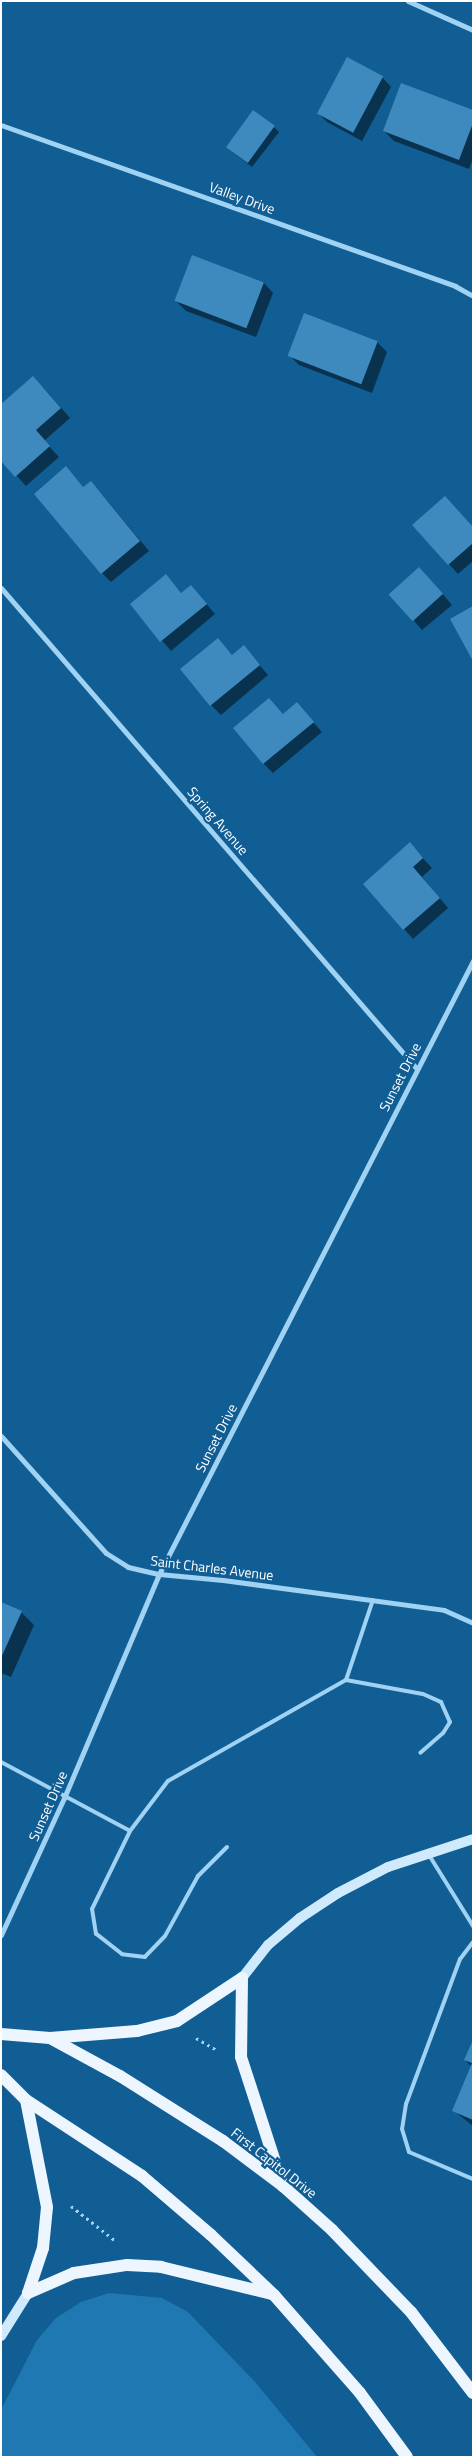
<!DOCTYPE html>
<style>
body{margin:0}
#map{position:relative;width:474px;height:2458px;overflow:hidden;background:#115e95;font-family:"Titillium Web",sans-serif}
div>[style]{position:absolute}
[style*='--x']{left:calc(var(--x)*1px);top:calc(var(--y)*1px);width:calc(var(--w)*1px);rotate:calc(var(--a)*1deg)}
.green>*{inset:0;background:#2078b3}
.shadow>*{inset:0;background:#0007}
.building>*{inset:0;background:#3e8abf;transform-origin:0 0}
.path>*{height:3px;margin-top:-1.5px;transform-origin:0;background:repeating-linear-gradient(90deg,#a0d2f3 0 2.5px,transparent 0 6.5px)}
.lane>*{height:4px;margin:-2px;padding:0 2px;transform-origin:2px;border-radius:2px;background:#a0d2f3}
.street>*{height:5px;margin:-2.5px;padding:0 2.5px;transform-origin:2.5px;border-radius:2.5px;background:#a0d2f3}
.secondary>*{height:10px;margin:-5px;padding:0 5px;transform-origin:5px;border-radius:5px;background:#d0eafd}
.primary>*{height:12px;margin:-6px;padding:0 6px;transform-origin:6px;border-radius:6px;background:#edf6ff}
span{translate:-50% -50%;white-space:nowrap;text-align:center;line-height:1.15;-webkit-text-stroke:4.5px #115e95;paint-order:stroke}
.street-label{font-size:14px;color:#fff}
.frame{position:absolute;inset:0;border:2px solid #fff;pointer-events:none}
</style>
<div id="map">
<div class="green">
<i style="clip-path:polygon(109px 2293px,162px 2298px,188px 2312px,255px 2382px,317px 2457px,1px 2457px,1px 2410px,37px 2340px,56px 2318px,81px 2302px)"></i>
</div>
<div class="shadow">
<i style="clip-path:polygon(382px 77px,391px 87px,362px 141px,327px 122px,318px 113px)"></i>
<i style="clip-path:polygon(473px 111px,473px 158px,469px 169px,394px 141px,384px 131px)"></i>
<i style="clip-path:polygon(274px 127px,279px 132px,252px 167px,226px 147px)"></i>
<i style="clip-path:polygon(193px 257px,264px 283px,273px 293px,256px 337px,186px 311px,176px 301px)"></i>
<i style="clip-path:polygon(377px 342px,387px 352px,372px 393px,299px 365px,289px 355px)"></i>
<i style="clip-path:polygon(43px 387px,70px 418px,44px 441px,59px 457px,26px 486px,1px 459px)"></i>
<i style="clip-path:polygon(66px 468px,84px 488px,91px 483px,100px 492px,149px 551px,111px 582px,102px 573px)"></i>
<i style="clip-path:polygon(473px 527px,473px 561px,458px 574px,449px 564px)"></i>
<i style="clip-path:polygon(166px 576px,182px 594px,191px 586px,215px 614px,171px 651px,131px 604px)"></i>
<i style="clip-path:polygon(429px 578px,452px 605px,422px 630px,390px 594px)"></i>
<i style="clip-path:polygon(218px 639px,233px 656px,244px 647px,268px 675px,221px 715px,211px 705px)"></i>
<i style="clip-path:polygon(269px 700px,284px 715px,297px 704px,322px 732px,273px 773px,263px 763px)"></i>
<i style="clip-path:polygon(419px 854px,432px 868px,422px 877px,448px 908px,413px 939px,364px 884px)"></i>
<i style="clip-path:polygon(1px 1603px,21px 1612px,34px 1625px,11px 1677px,1px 1673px)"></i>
<i style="clip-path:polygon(473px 2043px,473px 2126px,453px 2110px,472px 2067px,465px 2060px)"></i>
</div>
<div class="building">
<i style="left:347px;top:57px;width:41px;height:64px;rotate:28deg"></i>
<i style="clip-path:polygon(401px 83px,473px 110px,473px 123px,459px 160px,383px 131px)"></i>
<i style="left:253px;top:110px;width:27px;height:46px;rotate:36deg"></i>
<i style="left:192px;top:255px;width:77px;height:49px;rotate:21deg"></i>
<i style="left:304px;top:313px;width:79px;height:46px;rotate:21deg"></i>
<i style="clip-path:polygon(33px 376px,61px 408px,36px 430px,50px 446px,15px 477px,1px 461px,1px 404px)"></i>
<i style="clip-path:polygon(66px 466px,83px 487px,91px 481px,140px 541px,101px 574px,34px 494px)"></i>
<i style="clip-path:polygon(445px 496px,473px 527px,473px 543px,448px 565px,412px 525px)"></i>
<i style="left:419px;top:567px;width:36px;height:41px;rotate:48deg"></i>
<i style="clip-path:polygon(166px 574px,181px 593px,191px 585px,207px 604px,160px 642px,130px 604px)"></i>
<i style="clip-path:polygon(473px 606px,473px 661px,450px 619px)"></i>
<i style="clip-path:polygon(218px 638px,232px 655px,244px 645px,260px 665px,210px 706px,180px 669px)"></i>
<i style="clip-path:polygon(269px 698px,283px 714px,297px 702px,314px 722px,263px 764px,233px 728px)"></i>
<i style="clip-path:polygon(410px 842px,423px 858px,413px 867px,440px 898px,403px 930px,363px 884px)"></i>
<i style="clip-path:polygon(1px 1602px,22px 1611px,1px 1658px)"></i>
<i style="clip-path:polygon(473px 2040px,473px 2120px,452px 2111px,472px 2063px,464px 2060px)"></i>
</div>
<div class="path">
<i style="--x:196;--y:2038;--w:24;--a:30"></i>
<i style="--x:71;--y:2206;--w:58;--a:38"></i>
</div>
<div class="lane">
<i style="--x:346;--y:1680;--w:84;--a:-71.4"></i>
<i style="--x:1;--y:1762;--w:146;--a:28.1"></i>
<i style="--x:227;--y:1847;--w:41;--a:135"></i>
<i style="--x:198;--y:1876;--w:68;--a:118.8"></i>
<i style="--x:165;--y:1936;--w:29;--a:134"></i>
<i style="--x:145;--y:1957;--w:23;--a:-173"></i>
<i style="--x:122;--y:1954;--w:33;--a:-142"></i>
<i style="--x:96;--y:1934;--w:25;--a:-99"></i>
<i style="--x:92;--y:1909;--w:87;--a:-64"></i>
<i style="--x:130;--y:1831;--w:63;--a:-52.8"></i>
<i style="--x:168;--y:1781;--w:205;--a:-29.6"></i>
<i style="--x:346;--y:1680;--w:78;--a:10.3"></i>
<i style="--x:423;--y:1694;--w:20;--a:24"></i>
<i style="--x:441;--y:1702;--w:22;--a:66"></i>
<i style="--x:450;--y:1722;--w:13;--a:122"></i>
<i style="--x:443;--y:1733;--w:30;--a:139"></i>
<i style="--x:429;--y:1855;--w:84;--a:58.2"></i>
<i style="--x:473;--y:1942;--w:21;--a:127"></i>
<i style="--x:460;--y:1959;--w:155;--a:110.4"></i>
<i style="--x:406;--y:2104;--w:25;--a:99"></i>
<i style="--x:402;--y:2129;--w:24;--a:73"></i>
<i style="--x:409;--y:2152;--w:69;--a:22.9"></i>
</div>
<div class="street">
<i style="--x:408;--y:1;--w:71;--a:24"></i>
<i style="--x:1;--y:125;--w:482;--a:19.5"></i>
<i style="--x:455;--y:286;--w:21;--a:29"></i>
<i style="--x:1;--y:588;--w:636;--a:49.14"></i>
<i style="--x:1;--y:1436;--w:157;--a:48.1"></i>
<i style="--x:106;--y:1553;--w:26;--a:32"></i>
<i style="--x:128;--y:1567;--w:32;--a:13"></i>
<i style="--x:159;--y:1574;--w:64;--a:5.4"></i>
<i style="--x:223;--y:1580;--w:223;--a:7.7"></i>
<i style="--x:444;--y:1610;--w:32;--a:24"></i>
<i style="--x:1;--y:1935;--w:151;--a:-65.3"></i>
<i style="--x:64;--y:1798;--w:243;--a:-67"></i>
<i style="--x:159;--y:1574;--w:689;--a:-62.88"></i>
</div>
<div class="secondary">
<i style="--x:242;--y:1978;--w:42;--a:-51.8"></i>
<i style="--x:268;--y:1945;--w:42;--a:-40.2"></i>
<i style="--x:300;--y:1918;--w:45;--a:-33.3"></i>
<i style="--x:338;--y:1893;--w:56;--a:-27.5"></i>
<i style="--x:388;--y:1867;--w:89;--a:-18.2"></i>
<i style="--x:1;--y:2336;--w:51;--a:-57.9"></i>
</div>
<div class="primary">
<i style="--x:242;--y:1978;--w:79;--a:90.7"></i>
<i style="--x:241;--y:2057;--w:136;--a:72"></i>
<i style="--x:1;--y:2034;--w:49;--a:4.7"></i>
<i style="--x:50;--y:2038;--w:80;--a:28.5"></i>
<i style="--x:120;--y:2076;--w:122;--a:32.3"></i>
<i style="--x:223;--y:2141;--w:75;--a:36.9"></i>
<i style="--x:283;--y:2186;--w:66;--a:41.9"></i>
<i style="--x:332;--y:2230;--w:114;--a:46.1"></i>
<i style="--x:411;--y:2312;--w:102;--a:52.6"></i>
<i style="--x:50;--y:2038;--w:87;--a:-4.6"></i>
<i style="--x:137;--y:2031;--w:41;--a:-14"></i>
<i style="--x:177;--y:2021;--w:78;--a:-33.5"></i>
<i style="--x:1;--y:2075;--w:35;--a:45"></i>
<i style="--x:26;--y:2100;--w:139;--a:33.2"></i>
<i style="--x:142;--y:2176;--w:91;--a:40.5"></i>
<i style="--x:211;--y:2235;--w:87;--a:43.6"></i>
<i style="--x:274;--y:2295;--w:130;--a:48.7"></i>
<i style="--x:360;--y:2393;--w:79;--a:53.7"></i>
<i style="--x:26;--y:2100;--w:109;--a:78.9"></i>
<i style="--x:47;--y:2207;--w:41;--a:95.6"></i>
<i style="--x:43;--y:2248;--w:47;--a:108.4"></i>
<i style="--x:28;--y:2293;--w:50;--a:-23.5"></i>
<i style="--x:74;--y:2273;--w:54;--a:-8.6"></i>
<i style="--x:127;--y:2265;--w:34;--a:3"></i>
<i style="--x:161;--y:2267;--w:114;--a:13.7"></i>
</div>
<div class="street-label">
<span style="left:242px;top:198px;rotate:20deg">Valley Drive</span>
<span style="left:218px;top:821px;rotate:49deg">Spring Avenue</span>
<span style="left:400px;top:1077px;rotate:-63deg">Sunset Drive</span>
<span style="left:216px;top:1438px;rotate:-63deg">Sunset Drive</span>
<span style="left:212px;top:1568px;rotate:7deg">Saint Charles Avenue</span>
<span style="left:48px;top:1806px;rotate:-66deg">Sunset Drive</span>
<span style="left:274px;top:2163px;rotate:38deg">First Capitol Drive</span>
</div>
<div class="frame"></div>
</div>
